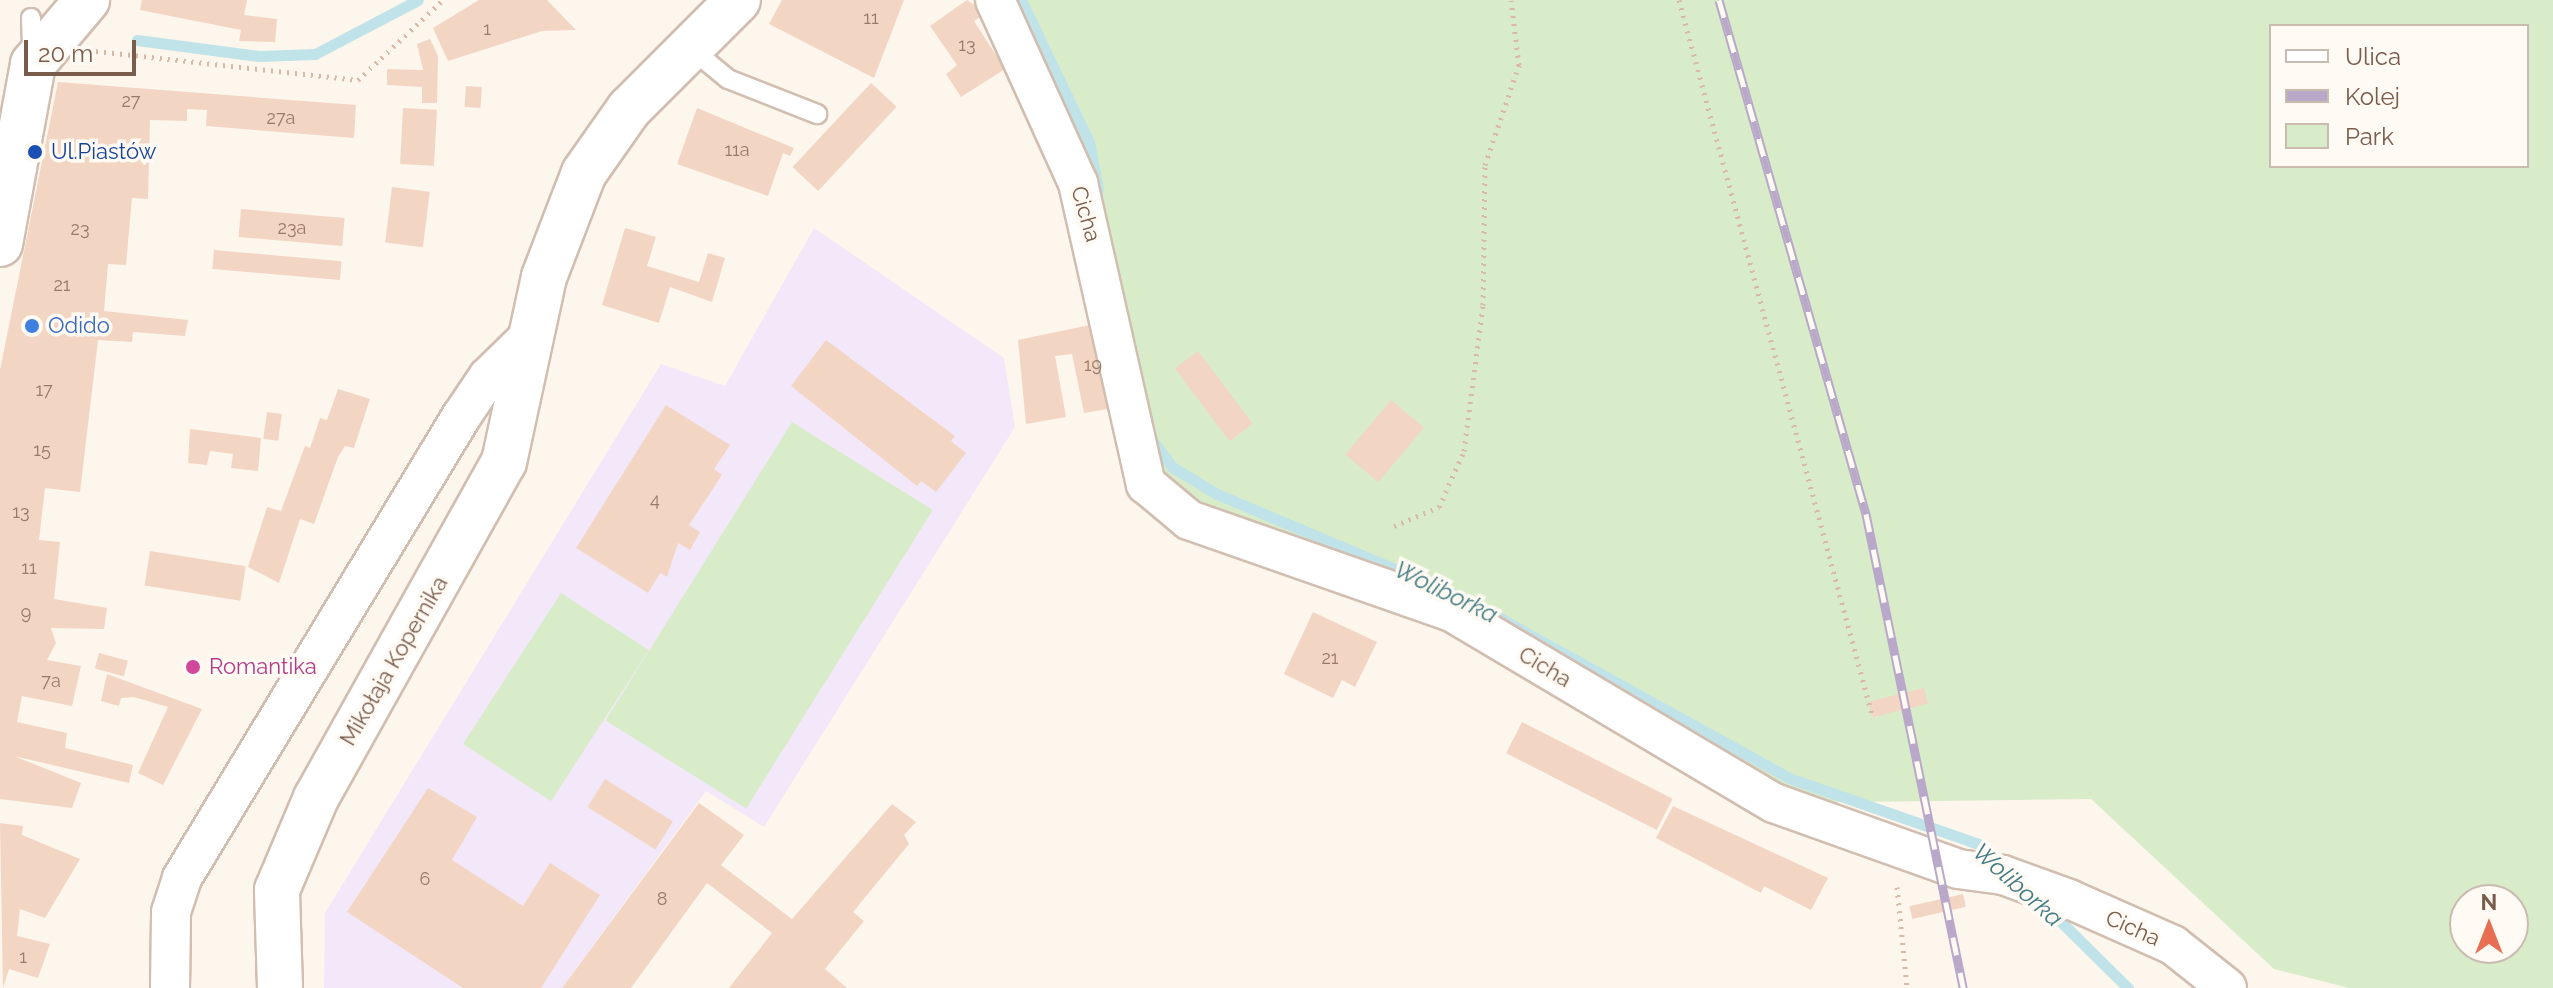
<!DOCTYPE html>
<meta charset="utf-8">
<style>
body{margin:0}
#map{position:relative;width:2553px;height:988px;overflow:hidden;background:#fdf6ec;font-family:Raleway,sans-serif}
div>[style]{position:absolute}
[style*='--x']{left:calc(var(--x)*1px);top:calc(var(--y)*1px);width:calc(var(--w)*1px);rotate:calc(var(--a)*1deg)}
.education>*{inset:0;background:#f3e8fa}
.green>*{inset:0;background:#d8ecc9;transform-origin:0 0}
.stream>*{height:11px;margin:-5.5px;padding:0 5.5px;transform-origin:5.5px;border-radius:5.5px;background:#bfe3e8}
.building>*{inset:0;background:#f3d5c3;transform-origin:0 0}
.path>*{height:5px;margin-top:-2.5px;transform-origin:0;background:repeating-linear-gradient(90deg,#d9b8a5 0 2px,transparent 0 8px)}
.roads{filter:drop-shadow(2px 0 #d1beb0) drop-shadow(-2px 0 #d1beb0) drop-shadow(0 2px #d1beb0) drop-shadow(0 -2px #d1beb0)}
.lane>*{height:18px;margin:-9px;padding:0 9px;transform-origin:9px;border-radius:9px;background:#fff}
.street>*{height:38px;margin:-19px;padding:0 19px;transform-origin:19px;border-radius:19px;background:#fff}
.secondary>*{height:44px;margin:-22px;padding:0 22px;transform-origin:22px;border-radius:22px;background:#fff}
.rail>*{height:9px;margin-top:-4.5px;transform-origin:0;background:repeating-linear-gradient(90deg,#fffaf3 0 18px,#b9a8c9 0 36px);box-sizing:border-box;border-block:2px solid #b9a8c9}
.dots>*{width:22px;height:22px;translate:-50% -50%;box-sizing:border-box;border:4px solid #fffaf3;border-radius:50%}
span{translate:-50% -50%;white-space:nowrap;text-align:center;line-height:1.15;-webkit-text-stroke:7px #fffaf3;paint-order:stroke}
.number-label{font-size:18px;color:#987a6a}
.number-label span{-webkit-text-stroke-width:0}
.transit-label{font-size:22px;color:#164399}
.left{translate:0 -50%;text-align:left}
.street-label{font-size:22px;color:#7a5c4d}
.shop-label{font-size:22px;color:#366cbe}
.hotel-label{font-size:22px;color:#b23c85}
.water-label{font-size:24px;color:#437c86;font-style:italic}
.legend{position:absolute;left:2269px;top:24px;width:260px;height:144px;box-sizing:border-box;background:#fffaf3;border:2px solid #cabbb1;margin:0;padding:10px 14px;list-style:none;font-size:24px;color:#7a5c4d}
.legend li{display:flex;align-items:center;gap:16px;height:40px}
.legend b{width:40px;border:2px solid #cabbb1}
.north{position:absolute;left:2449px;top:884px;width:80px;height:80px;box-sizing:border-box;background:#fffaf3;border:2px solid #cabbb1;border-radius:50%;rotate:0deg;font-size:22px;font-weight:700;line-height:32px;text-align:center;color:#7a5c4d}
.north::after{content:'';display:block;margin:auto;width:28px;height:36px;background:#e76f51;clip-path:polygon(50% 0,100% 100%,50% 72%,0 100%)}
.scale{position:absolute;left:24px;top:40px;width:112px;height:36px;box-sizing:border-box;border:4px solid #7a5c4d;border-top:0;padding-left:10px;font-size:24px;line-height:28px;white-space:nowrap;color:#7a5c4d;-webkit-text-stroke:6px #fffaf3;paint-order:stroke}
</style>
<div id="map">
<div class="education">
<i style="clip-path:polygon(814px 228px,1004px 358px,1015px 427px,764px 827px,706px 791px,562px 988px,324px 988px,325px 913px,661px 364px,725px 386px)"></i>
</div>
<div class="green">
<i style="clip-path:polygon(evenodd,1010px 0,2553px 0,2553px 988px,2349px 988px,2274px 969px,2091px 799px,1774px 803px,1452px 612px,1146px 484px,1010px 0,2271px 26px,2527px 26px,2527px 166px,2271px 166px,2271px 26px,1010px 0,2465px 900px,2513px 900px,2513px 948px,2465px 948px,2465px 900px)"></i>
<i style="left:792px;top:422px;width:166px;height:352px;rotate:32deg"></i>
<i style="left:561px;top:593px;width:105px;height:180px;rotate:33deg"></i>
</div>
<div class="stream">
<i style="--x:1021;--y:0;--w:157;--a:64.4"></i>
<i style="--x:1089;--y:142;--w:48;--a:79.2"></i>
<i style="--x:137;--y:40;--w:123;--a:7.5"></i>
<i style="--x:259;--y:56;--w:56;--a:-2"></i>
<i style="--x:315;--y:54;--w:116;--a:-27.7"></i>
<i style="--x:1149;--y:436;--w:39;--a:53"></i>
<i style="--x:1172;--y:467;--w:52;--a:31"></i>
<i style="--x:1217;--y:494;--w:267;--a:22.9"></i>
<i style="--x:1485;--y:610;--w:347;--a:28.9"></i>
<i style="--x:1789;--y:778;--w:203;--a:19.2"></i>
<i style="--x:1981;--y:845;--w:29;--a:44"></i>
<i style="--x:2043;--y:904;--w:120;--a:44.7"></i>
</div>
<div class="building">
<i style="clip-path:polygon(142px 0,247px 0,244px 15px,277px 19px,275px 42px,239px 41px,241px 30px,140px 10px)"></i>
<i style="clip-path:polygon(479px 0,547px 0,576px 30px,542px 31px,448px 61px,433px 28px)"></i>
<i style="clip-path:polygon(782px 0,904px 0,874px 78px,769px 24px)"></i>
<i style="clip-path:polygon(967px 0,986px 13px,974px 21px,1005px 69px,961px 97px,946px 74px,957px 65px,930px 26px)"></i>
<i style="clip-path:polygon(430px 39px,438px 56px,437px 103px,422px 103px,422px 87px,387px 85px,387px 69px,423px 70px,417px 44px)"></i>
<i style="clip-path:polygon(58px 82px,356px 105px,354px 138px,206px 126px,207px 110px,187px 109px,187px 121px,150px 120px,148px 199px,132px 198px,126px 265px,108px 264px,104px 311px,188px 320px,185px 336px,133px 332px,132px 342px,98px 340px,80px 492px,45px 488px,39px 540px,60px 542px,54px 599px,107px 608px,104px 629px,51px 628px,56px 643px,47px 660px,81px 666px,72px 706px,22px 696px,17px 722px,67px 733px,65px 748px,133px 765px,129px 783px,14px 756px,81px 783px,72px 808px,0 799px,0 370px)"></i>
<i style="left:871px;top:83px;width:35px;height:115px;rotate:43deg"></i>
<i style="left:466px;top:86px;width:16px;height:21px;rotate:4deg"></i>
<i style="left:403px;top:108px;width:34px;height:56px;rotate:3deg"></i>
<i style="clip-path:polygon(697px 108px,794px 148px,790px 156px,783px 153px,768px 196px,677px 164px)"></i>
<i style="left:392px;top:187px;width:38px;height:56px;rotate:7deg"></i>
<i style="left:241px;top:209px;width:104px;height:28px;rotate:5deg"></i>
<i style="clip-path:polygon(625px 228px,656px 237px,647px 266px,699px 282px,708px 253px,725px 258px,712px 302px,670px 287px,659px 323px,602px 305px)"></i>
<i style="left:214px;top:250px;width:128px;height:19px;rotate:5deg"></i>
<i style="clip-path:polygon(1104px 322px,1119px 407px,1084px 413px,1072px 354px,1055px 356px,1066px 417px,1026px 424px,1018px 340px)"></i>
<i style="clip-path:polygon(826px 340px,955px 436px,951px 441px,966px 453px,936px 492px,921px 481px,917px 486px,791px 386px)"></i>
<i style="left:1198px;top:351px;width:91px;height:29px;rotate:53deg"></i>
<i style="clip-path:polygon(338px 389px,370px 399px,354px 448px,345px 446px,338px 457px,314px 524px,300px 519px,279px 583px,248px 567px,267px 507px,281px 511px,305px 446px,310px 448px,320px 418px,327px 420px)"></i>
<i style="left:1391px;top:400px;width:43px;height:71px;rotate:40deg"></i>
<i style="clip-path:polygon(666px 405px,730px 445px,714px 469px,722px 475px,689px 525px,700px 532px,690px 550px,678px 543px,667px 577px,660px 573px,648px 593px,576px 548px)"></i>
<i style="left:267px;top:412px;width:15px;height:27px;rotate:8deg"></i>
<i style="clip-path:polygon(190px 429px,261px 438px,258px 471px,231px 468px,233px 454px,210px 451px,207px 465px,188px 463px)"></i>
<i style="left:150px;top:551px;width:97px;height:35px;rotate:9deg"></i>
<i style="clip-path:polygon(1313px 612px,1377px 642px,1355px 687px,1342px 680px,1333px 698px,1284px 674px)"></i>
<i style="left:99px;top:653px;width:30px;height:16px;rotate:15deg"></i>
<i style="clip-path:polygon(107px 674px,202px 709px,163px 785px,138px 773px,168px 707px,134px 697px,121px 698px,119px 706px,101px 701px)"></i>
<i style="left:1924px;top:688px;width:16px;height:57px;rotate:76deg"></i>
<i style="left:1522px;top:722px;width:169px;height:35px;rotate:27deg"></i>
<i style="left:605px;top:779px;width:80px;height:33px;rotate:32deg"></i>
<i style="clip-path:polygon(428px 788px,477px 817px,452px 860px,523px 906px,550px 863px,600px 895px,541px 988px,463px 988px,347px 912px)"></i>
<i style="clip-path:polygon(699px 803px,744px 835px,721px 865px,792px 919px,892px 804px,916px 822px,904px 835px,909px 844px,853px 912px,864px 921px,825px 969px,847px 988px,729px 988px,772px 933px,707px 883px,631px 988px,562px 988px)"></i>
<i style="clip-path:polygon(1673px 806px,1828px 878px,1811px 910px,1764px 886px,1761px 893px,1656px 838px)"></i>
<i style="clip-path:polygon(0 823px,23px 826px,22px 835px,80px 859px,45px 918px,20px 909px,17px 936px,50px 944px,38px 978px,9px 969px,3px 988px)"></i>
<i style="left:1963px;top:894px;width:13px;height:55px;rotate:77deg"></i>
</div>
<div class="path">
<i style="--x:1679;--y:0;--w:744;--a:74.88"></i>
<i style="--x:96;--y:51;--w:264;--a:6.3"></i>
<i style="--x:358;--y:80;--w:117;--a:-43.3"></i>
<i style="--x:1394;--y:526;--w:49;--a:-22.9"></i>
<i style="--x:1439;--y:507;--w:61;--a:-65.9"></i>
<i style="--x:1464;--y:451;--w:147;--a:-82.6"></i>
<i style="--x:1483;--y:305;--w:140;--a:-89.2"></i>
<i style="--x:1485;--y:165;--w:106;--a:-71.2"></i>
<i style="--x:1519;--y:65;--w:65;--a:-97"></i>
<i style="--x:1897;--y:887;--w:101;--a:84.3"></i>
</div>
<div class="roads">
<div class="lane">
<i style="--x:31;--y:18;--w:37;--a:88"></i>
<i style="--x:694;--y:51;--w:44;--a:39.5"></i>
<i style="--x:728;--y:79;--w:96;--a:21.5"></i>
</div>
<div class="street">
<i style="--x:995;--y:0;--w:201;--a:65.6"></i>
<i style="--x:1078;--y:183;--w:309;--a:77.3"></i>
<i style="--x:1146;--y:484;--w:56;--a:39.9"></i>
<i style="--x:1189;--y:520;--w:279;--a:19.3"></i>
<i style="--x:1452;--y:612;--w:374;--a:30.7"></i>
<i style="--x:1774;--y:803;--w:195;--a:19.7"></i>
<i style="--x:1958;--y:869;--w:45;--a:7.6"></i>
<i style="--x:2003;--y:875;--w:70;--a:20"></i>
<i style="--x:2069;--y:899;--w:114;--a:23.9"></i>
<i style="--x:2173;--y:945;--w:69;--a:38.5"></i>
<i style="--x:170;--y:988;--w:76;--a:-89.2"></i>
<i style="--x:171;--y:912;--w:36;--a:-72"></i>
<i style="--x:182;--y:878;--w:539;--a:-58.82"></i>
<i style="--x:461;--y:417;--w:48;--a:-56"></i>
<i style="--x:488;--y:377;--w:59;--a:-44.3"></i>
</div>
<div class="secondary">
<i style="--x:0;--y:244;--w:183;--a:-79.6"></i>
<i style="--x:33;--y:64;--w:84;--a:-49.8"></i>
<i style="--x:280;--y:988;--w:98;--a:-91.8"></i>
<i style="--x:277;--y:890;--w:100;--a:-67"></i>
<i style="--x:316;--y:798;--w:385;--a:-60.8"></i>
<i style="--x:504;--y:462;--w:189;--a:-77.8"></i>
<i style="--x:544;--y:277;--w:111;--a:-69"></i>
<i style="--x:584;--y:173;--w:78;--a:-54.9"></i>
<i style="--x:629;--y:109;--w:154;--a:-45"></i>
</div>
</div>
<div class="rail">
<i style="--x:1719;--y:0;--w:535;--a:74.04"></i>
<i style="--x:1866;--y:514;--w:484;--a:78.4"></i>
</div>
<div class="dots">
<i style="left:35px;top:152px;background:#1a4fb4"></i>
<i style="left:32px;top:326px;background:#3f7fe0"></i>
<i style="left:193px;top:667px;background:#d1479c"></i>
</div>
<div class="number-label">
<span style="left:871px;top:18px">11</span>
<span style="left:487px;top:29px">1</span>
<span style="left:967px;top:45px">13</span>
<span style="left:131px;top:101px">27</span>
<span style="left:281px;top:118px">27a</span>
<span style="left:737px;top:150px">11a</span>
<span style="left:292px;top:228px">23a</span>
<span style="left:80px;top:229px">23</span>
<span style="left:62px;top:285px">21</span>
<span style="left:1093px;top:365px">19</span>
<span style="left:44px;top:390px">17</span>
<span style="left:42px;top:450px">15</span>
<span style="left:655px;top:500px">4</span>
<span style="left:21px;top:512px">13</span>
<span style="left:29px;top:568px">11</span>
<span style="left:26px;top:613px">9</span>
<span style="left:1330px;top:658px">21</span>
<span style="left:51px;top:681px">7a</span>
<span style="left:425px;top:879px">6</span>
<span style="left:662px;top:899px">8</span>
<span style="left:23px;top:957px">1</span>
</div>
<div class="transit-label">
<span class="left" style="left:51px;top:152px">Ul.Piastów</span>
</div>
<div class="street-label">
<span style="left:1086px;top:214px;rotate:74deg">Cicha</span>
<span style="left:394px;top:661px;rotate:-60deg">Mikołaja Kopernika</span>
<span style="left:1545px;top:667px;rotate:31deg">Cicha</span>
<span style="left:2133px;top:928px;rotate:24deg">Cicha</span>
</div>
<div class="shop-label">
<span class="left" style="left:48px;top:326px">Odido</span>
</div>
<div class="hotel-label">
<span class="left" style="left:209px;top:667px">Romantika</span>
</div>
<div class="water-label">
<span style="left:1446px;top:592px;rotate:26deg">Woliborka</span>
<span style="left:2018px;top:885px;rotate:42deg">Woliborka</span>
</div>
<ul class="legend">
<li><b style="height:10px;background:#fff"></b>Ulica</li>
<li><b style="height:10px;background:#b9a8c9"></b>Kolej</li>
<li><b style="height:22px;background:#d8ecc9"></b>Park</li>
</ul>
<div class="north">N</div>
<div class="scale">20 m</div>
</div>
